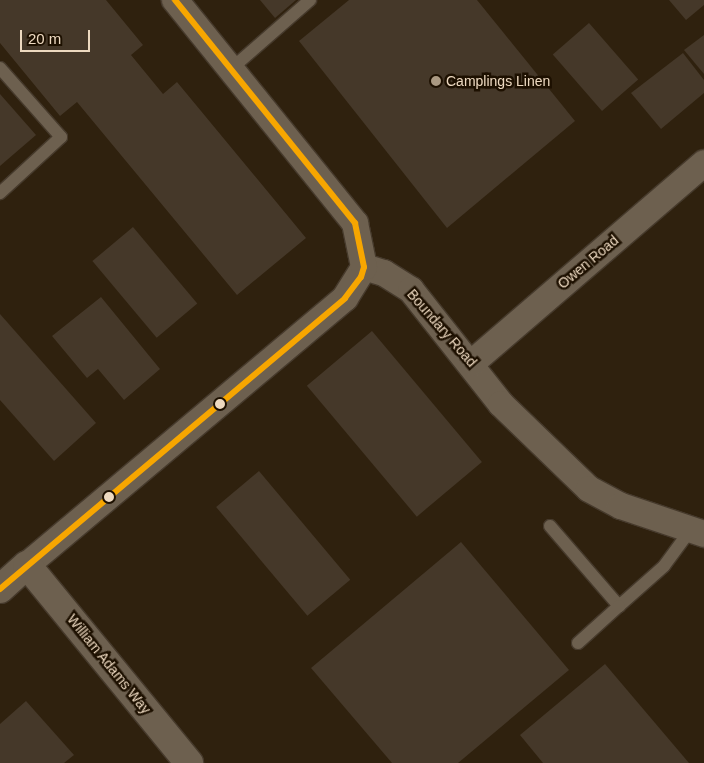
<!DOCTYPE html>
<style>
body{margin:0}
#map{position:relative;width:704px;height:763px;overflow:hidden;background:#2f210e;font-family:Arial,sans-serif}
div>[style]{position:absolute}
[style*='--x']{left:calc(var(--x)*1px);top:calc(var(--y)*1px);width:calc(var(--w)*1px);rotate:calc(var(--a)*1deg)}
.building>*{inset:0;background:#453829;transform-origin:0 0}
.roads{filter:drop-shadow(1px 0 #463a2c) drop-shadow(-1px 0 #463a2c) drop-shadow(0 1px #463a2c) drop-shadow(0 -1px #463a2c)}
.service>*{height:12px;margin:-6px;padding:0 6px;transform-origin:6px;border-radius:6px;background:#6d604f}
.minor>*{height:26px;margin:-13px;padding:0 13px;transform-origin:13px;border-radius:13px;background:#6d604f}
.tertiary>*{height:28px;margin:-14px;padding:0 14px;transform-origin:14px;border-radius:14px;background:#6d604f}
.bus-1>*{height:6px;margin:-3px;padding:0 3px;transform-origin:3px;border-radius:3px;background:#f7a600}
.dots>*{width:14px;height:14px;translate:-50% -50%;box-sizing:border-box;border:2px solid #1d1000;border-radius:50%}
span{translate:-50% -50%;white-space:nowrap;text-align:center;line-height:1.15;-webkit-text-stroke:5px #1d1000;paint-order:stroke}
.poi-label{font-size:14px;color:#edd9c0}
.left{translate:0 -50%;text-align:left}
.street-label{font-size:14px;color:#edd9c0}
.scale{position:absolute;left:20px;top:30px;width:70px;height:22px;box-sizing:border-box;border:2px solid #edd9c0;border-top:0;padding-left:6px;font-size:15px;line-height:18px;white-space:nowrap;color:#edd9c0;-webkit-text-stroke:4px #1d1000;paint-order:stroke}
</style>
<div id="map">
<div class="building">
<i style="clip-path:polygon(0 0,106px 0,143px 45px,131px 55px,163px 94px,177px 82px,306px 238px,237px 295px,77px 102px,60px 116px,0 43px)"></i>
<i style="clip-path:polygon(260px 0,296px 0,275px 18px)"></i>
<i style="clip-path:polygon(349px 0,477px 0,575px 121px,447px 228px,299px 41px)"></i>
<i style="clip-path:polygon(669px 0,704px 0,704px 5px,686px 20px)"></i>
<i style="left:589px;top:23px;width:75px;height:48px;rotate:49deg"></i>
<i style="clip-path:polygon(704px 35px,704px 74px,684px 50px)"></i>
<i style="clip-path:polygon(683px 53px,704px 80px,704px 93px,661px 129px,631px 93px)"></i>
<i style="clip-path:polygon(0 94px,36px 135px,0 166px)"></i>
<i style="left:133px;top:227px;width:100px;height:53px;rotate:50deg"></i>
<i style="clip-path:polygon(101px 297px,160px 369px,124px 400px,98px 369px,87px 378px,52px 336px)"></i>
<i style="clip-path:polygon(0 314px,96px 423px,54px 461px,0 400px)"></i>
<i style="left:372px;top:331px;width:171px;height:85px;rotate:50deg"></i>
<i style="left:259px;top:471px;width:142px;height:56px;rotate:50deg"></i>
<i style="clip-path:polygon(461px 542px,569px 670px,458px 763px,392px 763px,311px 668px)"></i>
<i style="clip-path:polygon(605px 664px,689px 763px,543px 763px,520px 735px)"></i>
<i style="clip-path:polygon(26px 701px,74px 755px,64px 763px,0 763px,0 724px)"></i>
</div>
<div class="roads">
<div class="service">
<i style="--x:0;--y:68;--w:92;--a:48.5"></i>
<i style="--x:61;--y:137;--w:83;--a:137.4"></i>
<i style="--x:231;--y:69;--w:105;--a:-41.1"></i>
<i style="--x:550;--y:526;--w:106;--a:49.2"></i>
<i style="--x:619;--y:606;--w:60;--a:-41.6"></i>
<i style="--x:664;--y:566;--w:42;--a:-53.7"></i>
<i style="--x:578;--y:643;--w:55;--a:-42.1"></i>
</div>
<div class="minor">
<i style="--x:364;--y:267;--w:21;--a:17"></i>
<i style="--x:384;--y:273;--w:32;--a:32"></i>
<i style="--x:411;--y:290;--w:145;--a:51.7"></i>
<i style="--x:501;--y:404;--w:122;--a:44"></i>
<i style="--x:589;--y:489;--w:36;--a:28"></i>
<i style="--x:621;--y:506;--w:88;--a:18.6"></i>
<i style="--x:473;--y:362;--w:305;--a:-40.7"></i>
<i style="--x:27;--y:565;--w:415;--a:-40"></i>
<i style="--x:345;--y:298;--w:36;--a:-58"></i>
<i style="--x:364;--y:267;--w:45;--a:-101.6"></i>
<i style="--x:355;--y:223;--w:287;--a:-128.9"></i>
</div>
<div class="tertiary">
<i style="--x:0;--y:589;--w:36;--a:-42"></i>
<i style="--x:27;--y:565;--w:256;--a:50.7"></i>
</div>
</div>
<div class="bus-1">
<i style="--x:0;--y:589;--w:451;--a:-40.1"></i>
<i style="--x:345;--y:298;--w:26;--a:-53"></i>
<i style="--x:361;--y:277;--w:10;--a:-73"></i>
<i style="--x:364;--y:267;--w:45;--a:-101.6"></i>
<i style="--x:355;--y:223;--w:287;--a:-128.9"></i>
</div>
<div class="dots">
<i style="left:436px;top:81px;background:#aa9982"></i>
<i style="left:220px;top:404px;background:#edd9c0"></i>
<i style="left:109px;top:497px;background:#edd9c0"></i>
</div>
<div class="poi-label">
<span class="left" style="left:446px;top:81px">Camplings Linen</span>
</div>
<div class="street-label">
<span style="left:588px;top:262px;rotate:-40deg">Owen Road</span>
<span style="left:442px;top:328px;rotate:49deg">Boundary Road</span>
<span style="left:109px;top:664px;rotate:51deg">William Adams Way</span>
</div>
<div class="scale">20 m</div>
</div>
